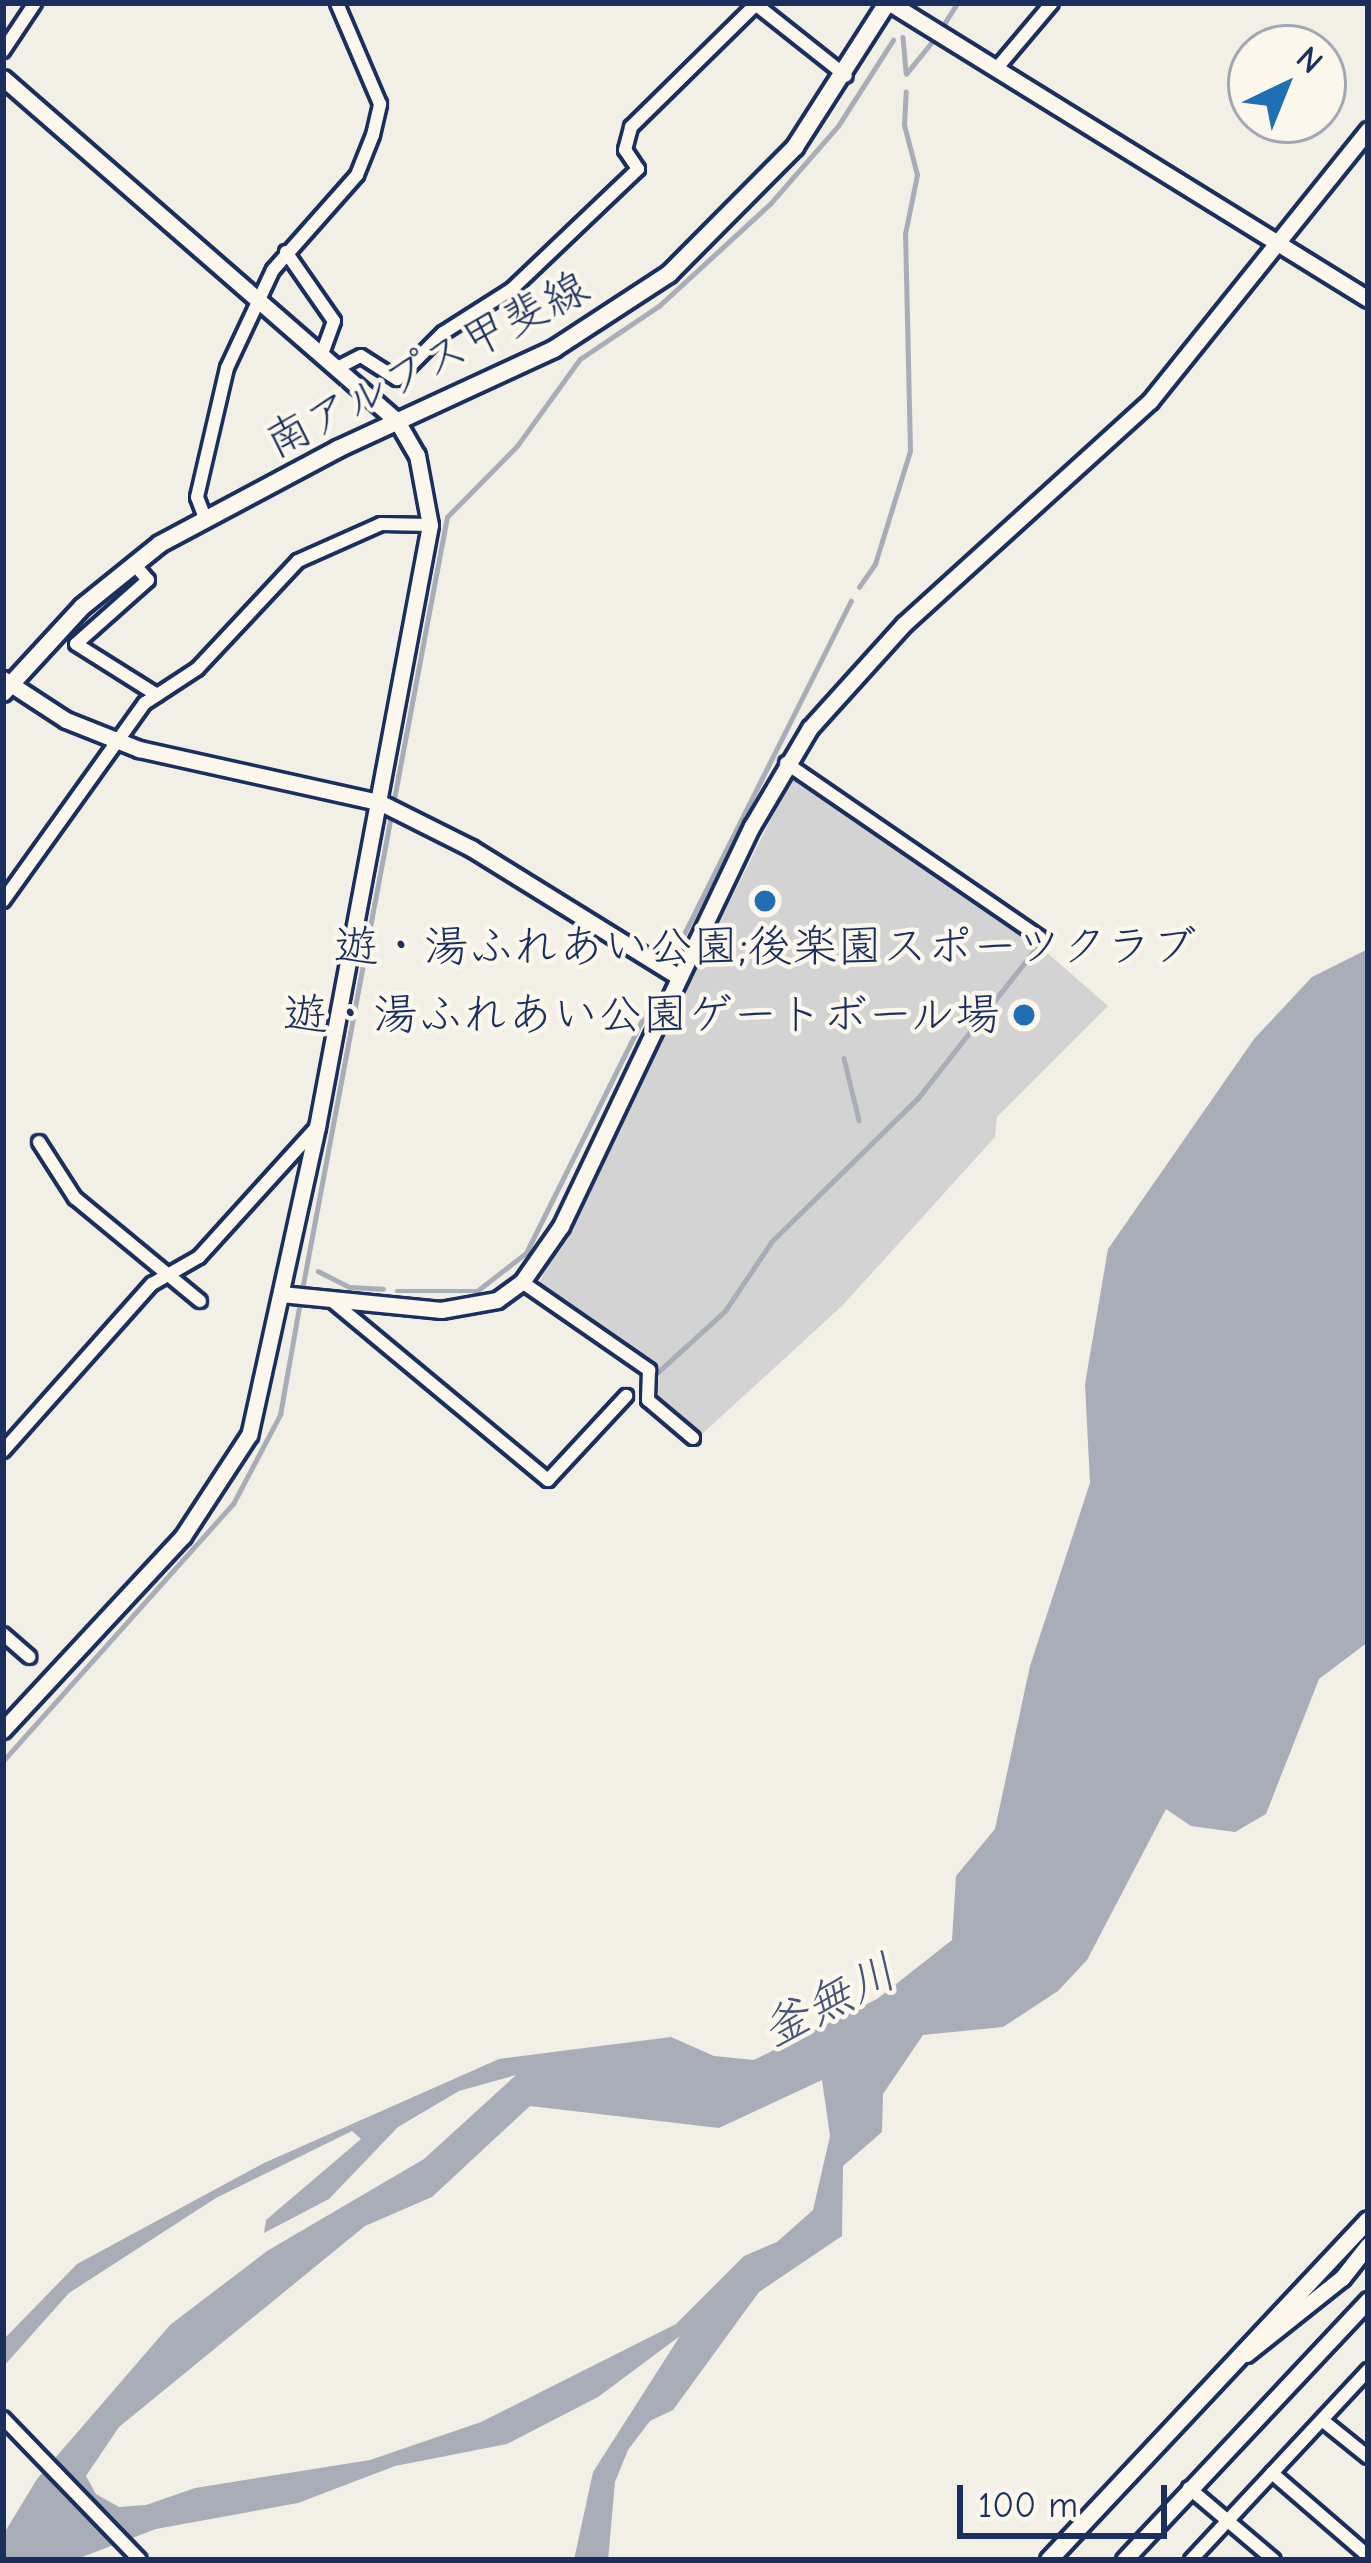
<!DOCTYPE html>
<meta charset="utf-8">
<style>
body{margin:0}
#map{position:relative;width:1371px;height:2563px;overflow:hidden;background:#f2efe6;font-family:"Comic Neue","Klee One",sans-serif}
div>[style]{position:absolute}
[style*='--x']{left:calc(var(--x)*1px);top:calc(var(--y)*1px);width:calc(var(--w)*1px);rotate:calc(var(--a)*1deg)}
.green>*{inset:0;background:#d2d3d2}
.water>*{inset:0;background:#a9adb7}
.stream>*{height:4.5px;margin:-2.25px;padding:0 2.25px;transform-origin:2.25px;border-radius:2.25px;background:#a9adb7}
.roads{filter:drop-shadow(3px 0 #1b2f5e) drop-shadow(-3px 0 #1b2f5e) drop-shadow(0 3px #1b2f5e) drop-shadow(0 -3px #1b2f5e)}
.minor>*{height:12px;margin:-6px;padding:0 6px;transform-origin:6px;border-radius:6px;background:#fbf7ec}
.tertiary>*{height:15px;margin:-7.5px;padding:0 7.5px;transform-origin:7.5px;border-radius:7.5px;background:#fbf7ec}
.secondary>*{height:16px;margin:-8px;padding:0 8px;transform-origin:8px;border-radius:8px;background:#fbf7ec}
.dots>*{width:33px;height:33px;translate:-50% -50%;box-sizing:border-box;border:6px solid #fbf7ec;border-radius:50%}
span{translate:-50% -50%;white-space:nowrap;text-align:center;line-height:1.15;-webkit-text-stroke:9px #fbf7ec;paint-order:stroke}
.street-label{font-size:45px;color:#1b2f5e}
.poi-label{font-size:45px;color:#1b2f5e}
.right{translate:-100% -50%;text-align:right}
.water-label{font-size:48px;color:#465579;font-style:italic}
.frame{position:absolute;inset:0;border:6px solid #1b2f5e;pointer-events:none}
.north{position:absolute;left:1227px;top:24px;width:120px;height:120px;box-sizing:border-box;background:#fbf7ec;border:3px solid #a1a7b3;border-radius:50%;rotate:43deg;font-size:33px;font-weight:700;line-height:48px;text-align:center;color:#1b2f5e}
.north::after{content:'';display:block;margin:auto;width:42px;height:54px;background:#1f6fb2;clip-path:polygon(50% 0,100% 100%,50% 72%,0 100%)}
.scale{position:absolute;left:957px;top:2485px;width:210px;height:54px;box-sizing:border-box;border:6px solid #1b2f5e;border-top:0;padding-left:15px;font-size:36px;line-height:42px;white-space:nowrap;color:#1b2f5e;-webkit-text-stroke:9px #fbf7ec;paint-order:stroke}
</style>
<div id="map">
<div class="green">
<i style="clip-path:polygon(791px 779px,1012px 922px,1108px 1006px,997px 1117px,995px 1137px,843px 1305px,701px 1435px,650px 1393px,656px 1379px,538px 1285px)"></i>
</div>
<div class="water">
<i style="clip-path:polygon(evenodd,1368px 949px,1368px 1642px,1319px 1679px,1266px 1814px,1235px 1832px,1191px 1826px,1166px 1809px,1087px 1960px,1058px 1991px,1003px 2027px,923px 2035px,883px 2094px,882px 2132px,843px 2166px,842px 2236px,759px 2292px,673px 2410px,650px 2421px,628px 2450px,615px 2482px,608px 2560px,574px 2560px,593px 2472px,680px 2336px,598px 2397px,507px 2444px,395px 2466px,298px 2503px,156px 2529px,74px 2560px,3px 2560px,3px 2535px,37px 2479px,170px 2325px,267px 2251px,424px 2159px,516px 2075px,459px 2091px,398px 2127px,329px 2199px,264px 2233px,266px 2220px,361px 2139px,352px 2131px,216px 2198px,69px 2293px,3px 2367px,3px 2340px,77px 2264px,264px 2163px,499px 2059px,671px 2037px,714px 2056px,754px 2060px,877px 1999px,952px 1940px,956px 1876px,995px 1829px,1030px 1666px,1090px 1483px,1085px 1384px,1108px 1249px,1254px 1039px,1312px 977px,1368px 949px,822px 2080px,830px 2136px,813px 2210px,777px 2242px,744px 2256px,676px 2324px,481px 2422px,370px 2460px,195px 2488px,146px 2505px,119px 2507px,96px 2494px,86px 2476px,119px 2427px,365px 2226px,432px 2197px,530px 2106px,719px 2128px,822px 2080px)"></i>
</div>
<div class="stream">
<i style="--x:941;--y:29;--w:31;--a:-58"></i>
<i style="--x:903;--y:37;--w:36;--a:85"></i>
<i style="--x:906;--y:74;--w:46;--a:-51.1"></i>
<i style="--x:859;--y:587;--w:28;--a:-55"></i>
<i style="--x:875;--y:564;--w:118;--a:-72.8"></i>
<i style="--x:910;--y:451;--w:217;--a:-91.3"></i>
<i style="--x:905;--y:234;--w:60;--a:-78.5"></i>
<i style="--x:917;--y:175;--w:52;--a:-104.6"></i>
<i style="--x:904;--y:125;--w:33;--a:-87"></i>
<i style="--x:681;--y:940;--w:379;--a:-63.4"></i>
<i style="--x:844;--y:1058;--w:64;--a:76.4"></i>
<i style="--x:318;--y:1271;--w:36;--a:27"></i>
<i style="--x:350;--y:1287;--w:33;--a:3"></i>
<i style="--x:302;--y:1290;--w:786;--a:-79.38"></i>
<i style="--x:447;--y:517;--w:100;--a:-45.4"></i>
<i style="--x:517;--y:446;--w:107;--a:-54.1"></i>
<i style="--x:580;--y:359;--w:95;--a:-33.9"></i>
<i style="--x:659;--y:306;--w:151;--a:-42.6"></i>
<i style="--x:770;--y:204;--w:103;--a:-48.9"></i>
<i style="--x:838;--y:126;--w:102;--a:-57.4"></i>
<i style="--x:397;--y:1291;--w:80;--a:0"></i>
<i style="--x:477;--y:1291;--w:62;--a:-37.8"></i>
<i style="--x:526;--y:1253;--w:285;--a:-63.5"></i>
<i style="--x:657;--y:1373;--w:92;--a:-42.4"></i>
<i style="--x:725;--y:1311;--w:84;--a:-56.1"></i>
<i style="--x:772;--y:1241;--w:204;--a:-44.4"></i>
<i style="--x:918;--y:1098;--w:192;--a:-51.8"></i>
<i style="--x:3;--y:1761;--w:345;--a:-48.2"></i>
<i style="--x:233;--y:1504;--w:101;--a:-62.2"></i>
<i style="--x:280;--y:1415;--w:116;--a:-80"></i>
</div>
<div class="roads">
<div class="minor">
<i style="--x:754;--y:3;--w:117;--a:38.4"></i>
<i style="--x:3;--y:51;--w:58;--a:-56.3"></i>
<i style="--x:997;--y:68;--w:85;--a:-49.8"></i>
<i style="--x:286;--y:252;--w:84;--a:55.2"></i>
<i style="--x:334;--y:321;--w:32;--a:110"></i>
<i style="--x:341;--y:366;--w:22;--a:-27"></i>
<i style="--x:361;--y:356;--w:43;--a:32.6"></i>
<i style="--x:397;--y:379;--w:65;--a:-45"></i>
<i style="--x:443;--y:333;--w:82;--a:-32.5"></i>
<i style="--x:512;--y:289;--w:174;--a:-43.6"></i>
<i style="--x:638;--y:169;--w:23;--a:-124"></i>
<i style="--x:625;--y:150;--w:24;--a:-75"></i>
<i style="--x:631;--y:127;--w:175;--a:-44.5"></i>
<i style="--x:205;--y:518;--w:22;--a:-111"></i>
<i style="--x:197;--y:497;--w:132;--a:-76.9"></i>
<i style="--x:227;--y:368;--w:108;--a:-64.9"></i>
<i style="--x:273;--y:270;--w:127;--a:-48.5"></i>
<i style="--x:357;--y:175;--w:43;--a:-68.2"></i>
<i style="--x:373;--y:135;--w:32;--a:-77"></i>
<i style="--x:380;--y:104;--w:110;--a:-113.1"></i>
<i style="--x:134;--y:564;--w:21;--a:49"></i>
<i style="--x:148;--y:580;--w:96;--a:138.4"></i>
<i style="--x:76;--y:644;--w:96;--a:32.2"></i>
<i style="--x:786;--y:763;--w:309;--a:34.5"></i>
<i style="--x:3;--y:901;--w:244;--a:-54.4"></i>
<i style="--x:145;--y:703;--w:62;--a:-33.2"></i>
<i style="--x:197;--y:669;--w:148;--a:-46.9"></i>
<i style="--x:298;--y:561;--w:91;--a:-24"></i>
<i style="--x:381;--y:524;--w:49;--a:1.2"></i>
<i style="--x:39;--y:1142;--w:67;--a:57.3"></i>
<i style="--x:75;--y:1198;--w:162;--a:39.5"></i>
<i style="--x:522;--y:1282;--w:155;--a:34.7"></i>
<i style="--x:649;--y:1370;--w:30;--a:92"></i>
<i style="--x:648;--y:1400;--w:59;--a:40.2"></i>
<i style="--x:331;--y:1300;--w:282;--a:39.7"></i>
<i style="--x:548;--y:1480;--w:115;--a:-47.1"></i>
<i style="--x:3;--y:1451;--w:224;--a:-48.3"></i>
<i style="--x:152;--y:1284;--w:54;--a:-29.9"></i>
<i style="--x:199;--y:1257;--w:174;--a:-47.8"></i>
<i style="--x:3;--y:1634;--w:35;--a:41"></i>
<i style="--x:3;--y:2418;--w:197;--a:46"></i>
<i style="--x:1322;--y:2420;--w:59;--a:38.8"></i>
<i style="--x:1272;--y:2473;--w:127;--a:40.8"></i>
<i style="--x:1189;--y:2488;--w:111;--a:40.3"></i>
<i style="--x:1191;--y:2560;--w:260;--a:-47"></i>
</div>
<div class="tertiary">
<i style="--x:890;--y:3;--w:562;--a:31.77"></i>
<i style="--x:3;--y:78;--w:522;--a:41.04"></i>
<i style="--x:397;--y:421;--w:39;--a:60"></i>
<i style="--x:417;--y:455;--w:71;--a:79.5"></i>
<i style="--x:430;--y:525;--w:613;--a:100.63"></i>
<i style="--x:317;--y:1127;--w:315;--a:102.4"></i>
<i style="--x:249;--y:1435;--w:121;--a:123.2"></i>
<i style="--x:183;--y:1536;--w:265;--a:132.9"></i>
<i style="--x:3;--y:679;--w:75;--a:33.1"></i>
<i style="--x:66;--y:720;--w:79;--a:21.7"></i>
<i style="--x:139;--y:749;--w:246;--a:12.5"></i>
<i style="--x:379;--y:802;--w:103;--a:26.6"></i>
<i style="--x:471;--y:848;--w:245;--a:31.8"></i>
<i style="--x:281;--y:1294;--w:161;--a:5.7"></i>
<i style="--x:441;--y:1310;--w:57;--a:-10.1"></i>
<i style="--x:497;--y:1300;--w:31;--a:-36"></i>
<i style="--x:522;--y:1282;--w:68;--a:-55.1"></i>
<i style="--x:561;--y:1226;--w:443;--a:-64.5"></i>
<i style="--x:752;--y:826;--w:114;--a:-59.4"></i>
<i style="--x:810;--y:728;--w:140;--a:-47.9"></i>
<i style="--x:904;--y:624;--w:332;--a:-42.2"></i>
<i style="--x:1150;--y:401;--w:348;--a:-51.2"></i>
<i style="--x:1246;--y:2354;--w:122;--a:-38.4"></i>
<i style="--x:1342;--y:2278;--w:42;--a:-51.8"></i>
<i style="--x:1124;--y:2560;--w:357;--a:-46.8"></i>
</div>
<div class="secondary">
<i style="--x:3;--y:693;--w:117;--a:-47.4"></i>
<i style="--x:82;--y:607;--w:100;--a:-38.9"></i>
<i style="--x:160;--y:544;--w:202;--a:-28.1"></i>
<i style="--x:338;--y:449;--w:238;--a:-24.8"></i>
<i style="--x:554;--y:349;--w:137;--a:-33.1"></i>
<i style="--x:669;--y:274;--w:179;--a:-45.2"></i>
<i style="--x:795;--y:147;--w:171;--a:-57.4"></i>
<i style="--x:1049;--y:2560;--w:466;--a:-46.8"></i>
</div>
</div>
<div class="dots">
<i style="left:765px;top:901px;background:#1f6fb2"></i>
<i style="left:1024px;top:1015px;background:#1f6fb2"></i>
</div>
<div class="street-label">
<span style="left:427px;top:365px;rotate:-27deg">南アルプス甲斐線</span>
</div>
<div class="poi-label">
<span style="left:765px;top:947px">遊・湯ふれあい公園;後楽園スポーツクラブ</span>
<span class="right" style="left:1000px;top:1015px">遊・湯ふれあい公園ゲートボール場</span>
</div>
<div class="water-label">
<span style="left:829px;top:2001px;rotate:-27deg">釜無川</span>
</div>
<div class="frame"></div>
<div class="north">N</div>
<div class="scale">100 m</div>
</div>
